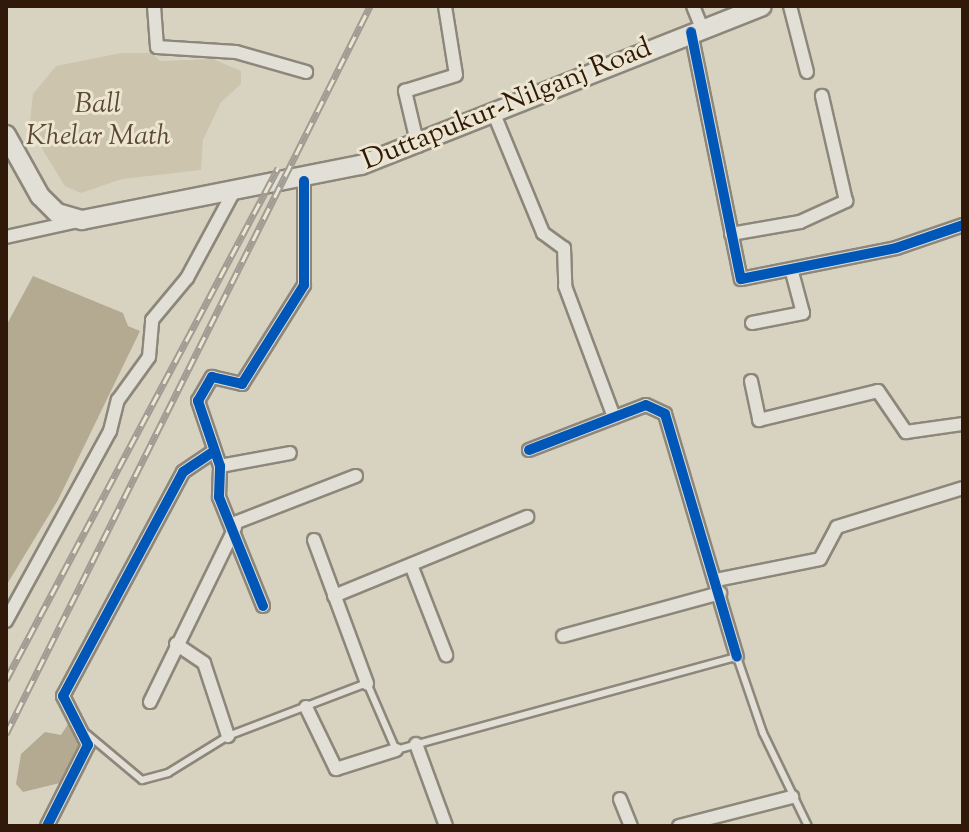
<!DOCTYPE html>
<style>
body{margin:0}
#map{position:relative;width:969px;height:832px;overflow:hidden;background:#d8d3c1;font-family:"Sorts Mill Goudy",serif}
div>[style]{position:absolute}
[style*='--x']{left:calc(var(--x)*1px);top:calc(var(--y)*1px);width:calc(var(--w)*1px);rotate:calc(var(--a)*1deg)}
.green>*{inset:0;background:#ccc4ac}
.water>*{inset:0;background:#b4a991}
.roads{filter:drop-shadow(2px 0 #8d877b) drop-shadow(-2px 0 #8d877b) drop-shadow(0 2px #8d877b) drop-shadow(0 -2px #8d877b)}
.service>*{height:6px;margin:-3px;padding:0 3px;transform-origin:3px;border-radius:3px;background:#e1dfd6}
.minor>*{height:12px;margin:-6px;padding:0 6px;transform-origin:6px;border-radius:6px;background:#e1dfd6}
.secondary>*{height:18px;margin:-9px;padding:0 9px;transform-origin:9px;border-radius:9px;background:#e1dfd6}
.rail>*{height:7px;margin-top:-3.5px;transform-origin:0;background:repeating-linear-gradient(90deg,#ece6d1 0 12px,#a19c93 0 24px);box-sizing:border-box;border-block:2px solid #a19c93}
.cycleway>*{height:10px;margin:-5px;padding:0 5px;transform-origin:5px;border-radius:5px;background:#0057b8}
span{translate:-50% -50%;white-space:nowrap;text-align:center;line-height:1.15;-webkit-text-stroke:6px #ece6d1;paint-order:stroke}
.park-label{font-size:28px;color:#5c4934;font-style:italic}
.street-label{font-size:28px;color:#301909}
.frame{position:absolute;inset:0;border:8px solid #301909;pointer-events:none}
</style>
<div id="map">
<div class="green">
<i style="clip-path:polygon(121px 53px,152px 53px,160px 61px,213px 59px,241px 71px,241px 84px,221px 102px,203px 140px,201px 170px,122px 179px,81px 193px,65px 186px,44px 152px,30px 121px,33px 94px,56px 66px)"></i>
</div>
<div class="water">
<i style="clip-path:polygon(33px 276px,123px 313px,128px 326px,140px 331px,58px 500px,6px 586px,6px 326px)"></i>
<i style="clip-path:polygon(68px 724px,83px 745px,64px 782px,23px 792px,16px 784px,21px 754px,45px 732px,61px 735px)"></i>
</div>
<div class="roads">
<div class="service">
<i style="--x:87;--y:734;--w:72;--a:39.9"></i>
<i style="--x:142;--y:780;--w:27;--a:-15"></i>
<i style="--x:168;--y:773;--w:70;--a:-31.7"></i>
<i style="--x:228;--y:736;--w:149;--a:-20.9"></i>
<i style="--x:367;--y:683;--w:73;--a:66.6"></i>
<i style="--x:396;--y:750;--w:353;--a:-15.3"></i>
<i style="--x:737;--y:657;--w:80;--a:71.1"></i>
<i style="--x:763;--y:733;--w:103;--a:64.2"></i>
</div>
<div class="minor">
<i style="--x:154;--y:6;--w:41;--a:85.8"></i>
<i style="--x:157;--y:47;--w:79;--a:3.6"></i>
<i style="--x:236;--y:52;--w:73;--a:15.9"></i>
<i style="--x:693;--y:6;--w:24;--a:68"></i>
<i style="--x:790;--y:6;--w:68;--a:75.6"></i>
<i style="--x:691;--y:32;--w:252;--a:78.6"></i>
<i style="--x:741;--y:279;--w:158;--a:-11.3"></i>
<i style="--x:896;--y:248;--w:71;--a:-18.9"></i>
<i style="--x:494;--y:114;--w:129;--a:67.6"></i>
<i style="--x:543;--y:233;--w:26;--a:36"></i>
<i style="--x:564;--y:248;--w:38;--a:88"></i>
<i style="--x:565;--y:286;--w:140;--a:69.5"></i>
<i style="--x:418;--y:146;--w:57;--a:-103.3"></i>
<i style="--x:405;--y:91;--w:53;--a:-17.4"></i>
<i style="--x:456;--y:75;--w:70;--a:-99.1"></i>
<i style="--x:731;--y:234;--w:70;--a:-9.9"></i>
<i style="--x:800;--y:222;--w:51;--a:-24.5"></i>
<i style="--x:846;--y:201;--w:108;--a:-102.9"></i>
<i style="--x:6;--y:237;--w:74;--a:-12.5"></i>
<i style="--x:752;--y:323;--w:52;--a:-11.1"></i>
<i style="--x:803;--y:313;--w:42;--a:-105"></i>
<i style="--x:751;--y:381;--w:40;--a:78"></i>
<i style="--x:759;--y:420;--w:122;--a:-13.7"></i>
<i style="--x:878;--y:391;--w:50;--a:55.7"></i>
<i style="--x:906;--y:432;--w:58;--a:-8"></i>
<i style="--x:529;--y:450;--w:125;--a:-21"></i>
<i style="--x:646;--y:405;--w:21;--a:25"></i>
<i style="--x:665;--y:414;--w:253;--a:73.5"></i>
<i style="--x:220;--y:466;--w:71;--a:-10.5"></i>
<i style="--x:232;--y:524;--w:133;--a:-21.2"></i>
<i style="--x:314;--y:540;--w:153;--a:69.7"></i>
<i style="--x:411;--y:565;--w:97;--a:68.7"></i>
<i style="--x:716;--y:580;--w:106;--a:-11.4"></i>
<i style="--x:820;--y:559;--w:36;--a:-62"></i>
<i style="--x:837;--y:527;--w:132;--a:-17.2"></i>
<i style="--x:334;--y:596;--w:209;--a:-22.3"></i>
<i style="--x:263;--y:606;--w:118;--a:-112"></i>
<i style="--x:219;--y:497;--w:31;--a:-88"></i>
<i style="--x:220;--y:466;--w:69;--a:-108.7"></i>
<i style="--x:198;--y:401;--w:28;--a:-60"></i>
<i style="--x:212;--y:377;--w:31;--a:13"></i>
<i style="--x:242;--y:384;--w:117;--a:-57.9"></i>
<i style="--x:304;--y:285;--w:104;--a:-90"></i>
<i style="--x:6;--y:621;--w:217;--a:-61.3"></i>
<i style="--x:110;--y:431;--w:32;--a:-76"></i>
<i style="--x:118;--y:400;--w:53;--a:-54.2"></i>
<i style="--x:149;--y:357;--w:37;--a:-85"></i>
<i style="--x:152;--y:320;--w:55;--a:-50.2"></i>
<i style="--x:187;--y:278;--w:99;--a:-61.6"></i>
<i style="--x:563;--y:636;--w:163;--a:-15.3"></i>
<i style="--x:176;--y:644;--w:34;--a:34"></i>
<i style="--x:204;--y:663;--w:77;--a:71.8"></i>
<i style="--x:150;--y:702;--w:194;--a:-64"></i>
<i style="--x:306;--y:707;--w:69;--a:64.2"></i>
<i style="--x:336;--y:769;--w:63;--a:-17.6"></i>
<i style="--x:416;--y:744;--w:87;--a:69.9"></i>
<i style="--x:620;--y:799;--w:29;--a:68"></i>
<i style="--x:47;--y:826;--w:91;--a:-63.2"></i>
<i style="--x:88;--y:745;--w:55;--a:-117"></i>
<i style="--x:63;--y:696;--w:254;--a:-61.8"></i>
<i style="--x:183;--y:472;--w:37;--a:-34"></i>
<i style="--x:679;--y:826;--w:117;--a:-14.4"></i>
</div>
<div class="secondary">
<i style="--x:6;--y:135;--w:70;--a:60.9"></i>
<i style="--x:40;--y:196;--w:24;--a:45"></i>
<i style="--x:57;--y:213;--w:26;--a:16"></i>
<i style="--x:82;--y:220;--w:284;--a:-11.2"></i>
<i style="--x:361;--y:165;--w:431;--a:-21.6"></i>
</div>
</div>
<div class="rail">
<i style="--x:6;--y:680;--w:580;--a:-62.02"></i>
<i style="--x:6;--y:734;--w:814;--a:-63.43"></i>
</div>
<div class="cycleway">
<i style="--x:691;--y:32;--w:252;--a:78.6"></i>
<i style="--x:741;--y:279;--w:158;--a:-11.3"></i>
<i style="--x:896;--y:248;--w:71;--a:-18.9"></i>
<i style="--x:529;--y:450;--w:125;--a:-21"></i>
<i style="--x:646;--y:405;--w:21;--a:25"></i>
<i style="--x:665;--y:414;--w:253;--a:73.5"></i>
<i style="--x:263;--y:606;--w:118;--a:-112"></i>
<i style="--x:219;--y:497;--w:31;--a:-88"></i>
<i style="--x:220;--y:466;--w:69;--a:-108.7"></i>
<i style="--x:198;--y:401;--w:28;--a:-60"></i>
<i style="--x:212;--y:377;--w:31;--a:13"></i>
<i style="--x:242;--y:384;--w:117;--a:-57.9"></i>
<i style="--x:304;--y:285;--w:104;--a:-90"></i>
<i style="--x:47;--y:826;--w:91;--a:-63.2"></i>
<i style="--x:88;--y:745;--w:55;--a:-117"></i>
<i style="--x:63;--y:696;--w:254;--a:-61.8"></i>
<i style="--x:183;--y:472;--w:37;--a:-34"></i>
</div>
<div class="park-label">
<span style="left:98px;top:121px">Ball<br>Khelar Math</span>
</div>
<div class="street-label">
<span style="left:507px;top:105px;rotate:-22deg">Duttapukur-Nilganj Road</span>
</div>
<div class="frame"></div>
</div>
